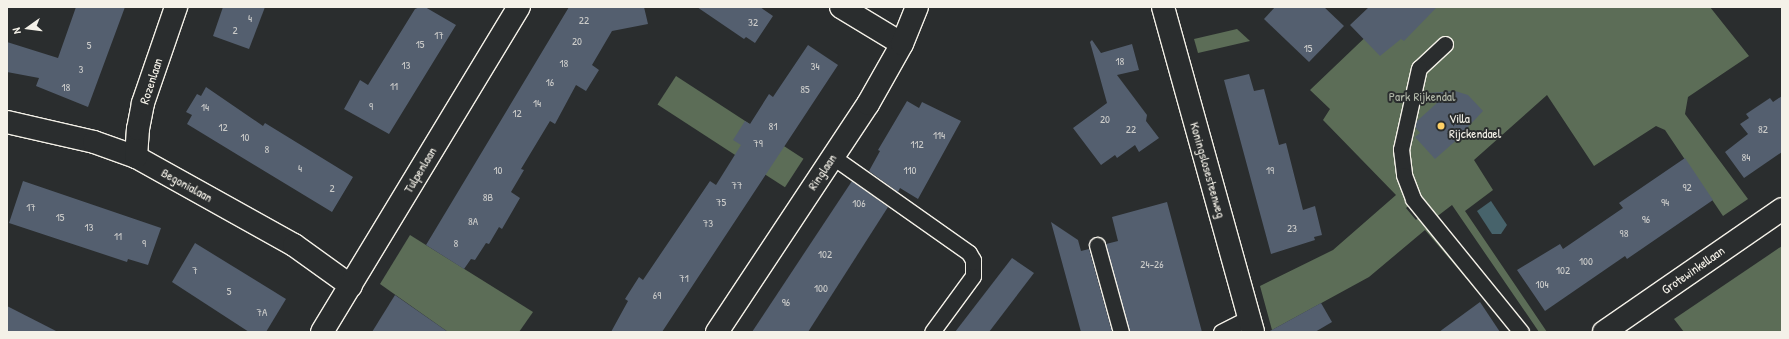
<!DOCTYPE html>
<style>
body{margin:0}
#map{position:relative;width:1789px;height:339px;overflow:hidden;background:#2a2d2e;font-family:"Patrick Hand",sans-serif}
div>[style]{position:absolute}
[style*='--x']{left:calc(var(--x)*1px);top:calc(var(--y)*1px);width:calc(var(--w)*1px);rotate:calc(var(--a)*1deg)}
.green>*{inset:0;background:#5c6d57;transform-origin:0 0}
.water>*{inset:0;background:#47636b}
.building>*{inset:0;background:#545f6f}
.roads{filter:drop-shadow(1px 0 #f4f1e8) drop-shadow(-1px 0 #f4f1e8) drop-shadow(0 1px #f4f1e8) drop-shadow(0 -1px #f4f1e8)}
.lane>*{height:15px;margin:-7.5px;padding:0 7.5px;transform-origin:7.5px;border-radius:7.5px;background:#2a2d2e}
.street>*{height:22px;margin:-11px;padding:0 11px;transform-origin:11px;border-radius:11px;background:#2a2d2e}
.dots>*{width:11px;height:11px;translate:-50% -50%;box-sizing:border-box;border:2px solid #2a2d2e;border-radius:50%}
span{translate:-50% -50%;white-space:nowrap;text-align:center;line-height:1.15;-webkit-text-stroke:4px #2a2d2e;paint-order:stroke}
.number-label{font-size:11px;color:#ccccca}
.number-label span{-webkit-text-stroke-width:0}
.street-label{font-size:13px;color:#f4f1e8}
.park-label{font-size:13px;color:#b0b6a7}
.poi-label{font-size:13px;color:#f4f1e8}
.left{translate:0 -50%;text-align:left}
.frame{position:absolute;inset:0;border:8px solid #f4f1e8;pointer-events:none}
.north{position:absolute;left:8px;top:8px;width:40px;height:40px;-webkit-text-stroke:3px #2a2d2e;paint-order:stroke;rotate:256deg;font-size:11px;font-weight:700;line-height:16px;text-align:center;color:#f4f1e8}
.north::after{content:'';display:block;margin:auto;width:14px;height:18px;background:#f4f1e8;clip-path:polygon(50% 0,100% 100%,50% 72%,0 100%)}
</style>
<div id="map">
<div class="green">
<i style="clip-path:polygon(1397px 7px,1710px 7px,1749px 56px,1688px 97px,1685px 114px,1748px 199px,1723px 216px,1665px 130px,1656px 126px,1594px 166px,1547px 95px,1474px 160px,1493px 190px,1465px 211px,1547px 332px,1539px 332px,1452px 205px,1435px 218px,1419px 198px,1406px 208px,1416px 220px,1418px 218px,1512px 332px,1425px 230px,1369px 277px,1272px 330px,1260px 286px,1333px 250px,1396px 195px,1323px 120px,1330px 109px,1310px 90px)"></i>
<i style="clip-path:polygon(1237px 29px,1250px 41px,1198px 53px,1194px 39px)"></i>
<i style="left:676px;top:76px;width:152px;height:34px;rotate:33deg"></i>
<i style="clip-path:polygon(410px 235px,533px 312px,519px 332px,448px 332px,380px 284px)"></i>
<i style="clip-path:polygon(1782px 246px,1782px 332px,1684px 332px,1674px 319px)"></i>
</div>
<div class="water">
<i style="clip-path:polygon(1491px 201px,1507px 225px,1501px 234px,1492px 234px,1477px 211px)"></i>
</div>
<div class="building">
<i style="clip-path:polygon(76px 7px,125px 7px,88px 107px,36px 86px,39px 78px,7px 72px,7px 42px,58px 58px)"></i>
<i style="clip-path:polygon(223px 7px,265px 7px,249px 49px,213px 36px)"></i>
<i style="clip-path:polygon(420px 7px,425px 7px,456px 25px,389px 134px,344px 109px,360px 80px,368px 85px,415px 9px)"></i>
<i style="clip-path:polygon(569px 7px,644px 7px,648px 24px,612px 31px,592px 65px,599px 70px,586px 91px,576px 85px,555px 124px,550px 121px,521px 169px,524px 170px,511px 192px,520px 198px,502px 229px,499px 227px,489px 244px,486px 243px,475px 260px,471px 259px,464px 269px,426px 245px)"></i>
<i style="clip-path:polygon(697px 7px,760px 7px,773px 16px,755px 43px,746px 37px,744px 39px)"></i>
<i style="clip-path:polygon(1275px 7px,1324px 7px,1344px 26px,1309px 62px,1264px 19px)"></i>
<i style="clip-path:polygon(1369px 7px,1437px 7px,1404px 41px,1401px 39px,1380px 56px,1350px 25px)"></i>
<i style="clip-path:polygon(1092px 40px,1101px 53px,1132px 44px,1139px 70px,1117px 75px,1147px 115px,1146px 121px,1159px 138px,1139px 152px,1135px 145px,1117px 158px,1115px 155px,1101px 165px,1073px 128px,1107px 103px,1090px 42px)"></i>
<i style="clip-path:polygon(808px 45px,838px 65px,662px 332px,611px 332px,628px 301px,625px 299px,639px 277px,643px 280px,710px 181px,716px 185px,741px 145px,733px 140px,745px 121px,750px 124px,769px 94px,773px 97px)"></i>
<i style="clip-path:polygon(1249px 74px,1254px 91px,1264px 89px,1279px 145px,1286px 143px,1303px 210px,1315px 206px,1322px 235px,1314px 237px,1315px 240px,1271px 254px,1224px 80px)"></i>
<i style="clip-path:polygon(206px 87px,263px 126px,265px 123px,353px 177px,332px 212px,187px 124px,192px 115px,186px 112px,197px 94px,201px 96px)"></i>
<i style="clip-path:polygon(1455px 91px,1468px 95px,1483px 111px,1467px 128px,1468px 130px,1435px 159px,1415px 137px,1420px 133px,1415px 127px,1416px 122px,1438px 102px,1428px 93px)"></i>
<i style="clip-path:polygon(1782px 96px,1782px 152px,1744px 178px,1725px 152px,1748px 134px,1740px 124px,1749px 118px,1746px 114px,1770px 98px,1773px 102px)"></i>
<i style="clip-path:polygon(907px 101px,919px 108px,922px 102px,961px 121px,918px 199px,900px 188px,898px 192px,869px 171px,880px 151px,878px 150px)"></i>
<i style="clip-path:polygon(1685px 158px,1713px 200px,1627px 259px,1625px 256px,1545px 311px,1517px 270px,1560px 244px,1563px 249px,1623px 208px,1619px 203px)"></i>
<i style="clip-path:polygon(23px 181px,161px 228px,148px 265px,128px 259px,127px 262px,9px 223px)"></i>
<i style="clip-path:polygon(852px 181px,888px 207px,808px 332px,752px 332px)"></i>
<i style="clip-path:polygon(1167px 202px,1202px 332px,1130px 332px,1106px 244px,1118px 241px,1112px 217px)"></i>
<i style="clip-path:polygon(1051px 222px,1078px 240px,1081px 251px,1089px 249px,1112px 332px,1081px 332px)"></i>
<i style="clip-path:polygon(195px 243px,286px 299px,266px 332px,249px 332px,172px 282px)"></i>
<i style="clip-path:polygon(1012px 258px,1034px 273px,989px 332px,955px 332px)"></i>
<i style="clip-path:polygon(395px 295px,448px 332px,372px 332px)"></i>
<i style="clip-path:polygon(1480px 302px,1500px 332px,1439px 332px)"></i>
<i style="clip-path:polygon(1321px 303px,1332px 322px,1315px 332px,1268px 332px)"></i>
<i style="clip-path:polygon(7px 306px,58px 332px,7px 332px)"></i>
</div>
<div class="roads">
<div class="lane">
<i style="--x:1445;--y:44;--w:35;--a:137"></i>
<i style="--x:1419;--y:68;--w:83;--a:102.5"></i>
<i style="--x:1401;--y:149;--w:26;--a:83"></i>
<i style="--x:1404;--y:175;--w:26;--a:69"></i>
<i style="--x:1413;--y:199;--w:171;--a:50.9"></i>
<i style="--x:833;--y:157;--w:166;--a:35.2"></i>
<i style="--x:969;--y:253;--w:8;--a:60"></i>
<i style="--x:973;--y:260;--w:16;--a:90"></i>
<i style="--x:973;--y:276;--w:69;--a:126.2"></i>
<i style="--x:1097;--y:245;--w:90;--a:74.6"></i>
<i style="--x:1221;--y:332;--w:31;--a:-27"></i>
</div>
<div class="street">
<i style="--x:841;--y:7;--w:71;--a:31.2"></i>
<i style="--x:1163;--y:7;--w:337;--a:74.5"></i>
<i style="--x:7;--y:122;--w:89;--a:12.9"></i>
<i style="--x:94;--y:142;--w:45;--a:19.7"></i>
<i style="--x:136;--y:157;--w:181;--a:29.1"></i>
<i style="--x:294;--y:245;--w:70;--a:35.7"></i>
<i style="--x:136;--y:157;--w:28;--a:-86"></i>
<i style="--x:138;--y:129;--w:26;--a:-79"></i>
<i style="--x:143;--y:103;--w:102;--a:-71"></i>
<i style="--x:322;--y:332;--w:380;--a:-58.8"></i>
<i style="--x:717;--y:332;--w:273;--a:-56.5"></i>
<i style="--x:868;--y:104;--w:69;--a:-60.5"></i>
<i style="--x:902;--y:44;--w:40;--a:-68"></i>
<i style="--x:1604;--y:332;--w:216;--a:-34.6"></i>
</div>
</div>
<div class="dots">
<i style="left:1441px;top:126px;background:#ffd166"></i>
</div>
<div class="number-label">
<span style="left:250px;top:18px">4</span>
<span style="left:584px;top:20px">22</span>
<span style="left:753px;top:22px">32</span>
<span style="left:235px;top:30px">2</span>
<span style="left:439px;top:35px">17</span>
<span style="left:577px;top:41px">20</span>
<span style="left:420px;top:44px">15</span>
<span style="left:89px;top:45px">5</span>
<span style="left:1308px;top:48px">15</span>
<span style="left:1120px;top:61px">18</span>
<span style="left:564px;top:63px">18</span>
<span style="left:406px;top:65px">13</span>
<span style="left:815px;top:66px">34</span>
<span style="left:81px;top:69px">3</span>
<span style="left:550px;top:82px">16</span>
<span style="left:394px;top:86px">11</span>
<span style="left:66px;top:87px">18</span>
<span style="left:805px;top:89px">85</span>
<span style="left:537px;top:103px">14</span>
<span style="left:371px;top:106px">9</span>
<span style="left:205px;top:107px">14</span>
<span style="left:517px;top:113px">12</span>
<span style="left:1105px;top:119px">20</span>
<span style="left:773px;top:126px">81</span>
<span style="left:223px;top:127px">12</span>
<span style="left:1131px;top:129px">22</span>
<span style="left:1763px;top:129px">82</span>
<span style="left:939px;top:135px">114</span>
<span style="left:245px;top:137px">10</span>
<span style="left:758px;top:143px">79</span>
<span style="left:917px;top:144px">112</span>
<span style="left:267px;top:149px">8</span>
<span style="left:1746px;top:157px">84</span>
<span style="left:300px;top:168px">4</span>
<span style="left:498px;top:170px">10</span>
<span style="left:910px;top:170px">110</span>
<span style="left:1270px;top:170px">19</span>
<span style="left:737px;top:185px">77</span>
<span style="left:1687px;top:187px">92</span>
<span style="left:332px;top:188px">2</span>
<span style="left:488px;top:197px">8B</span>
<span style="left:721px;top:202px">75</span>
<span style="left:1665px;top:202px">94</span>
<span style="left:859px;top:203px">106</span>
<span style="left:31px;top:207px">17</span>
<span style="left:60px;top:217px">15</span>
<span style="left:1646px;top:219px">96</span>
<span style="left:473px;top:221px">8A</span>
<span style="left:708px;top:223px">73</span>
<span style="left:89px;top:227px">13</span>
<span style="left:1292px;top:228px">23</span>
<span style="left:1624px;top:233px">98</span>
<span style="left:118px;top:236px">11</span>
<span style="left:144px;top:243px">9</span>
<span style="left:456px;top:243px">8</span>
<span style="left:825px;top:254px">102</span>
<span style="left:1586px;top:261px">100</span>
<span style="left:1152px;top:264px">24-26</span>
<span style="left:195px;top:270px">7</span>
<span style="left:1563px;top:270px">102</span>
<span style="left:684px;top:278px">71</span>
<span style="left:1542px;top:284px">104</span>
<span style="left:821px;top:288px">100</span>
<span style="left:229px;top:291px">5</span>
<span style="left:657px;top:295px">69</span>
<span style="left:786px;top:302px">96</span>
<span style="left:262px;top:312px">7A</span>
</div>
<div class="street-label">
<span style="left:151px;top:81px;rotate:-72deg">Rozenlaan</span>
<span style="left:420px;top:170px;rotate:-59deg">Tulpenlaan</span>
<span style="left:1208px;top:170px;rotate:74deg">Koningslosesteenweg</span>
<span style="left:822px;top:172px;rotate:-56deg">Ringlaan</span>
<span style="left:187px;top:185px;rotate:29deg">Begonialaan</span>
<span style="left:1693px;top:270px;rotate:-35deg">Grotewinkellaan</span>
</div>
<div class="park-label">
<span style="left:1422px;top:96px">Park Rijkendal</span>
</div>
<div class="poi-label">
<span class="left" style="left:1449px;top:126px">Villa<br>Rijckendael</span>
</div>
<div class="frame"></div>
<div class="north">N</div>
</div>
